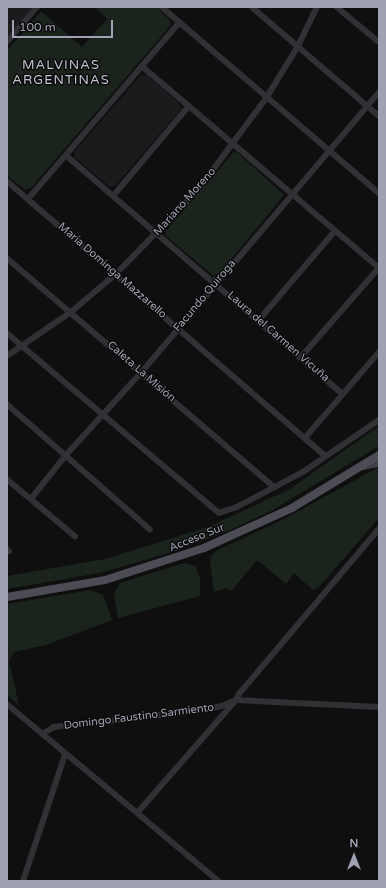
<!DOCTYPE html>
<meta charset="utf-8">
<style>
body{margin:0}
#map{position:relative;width:386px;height:888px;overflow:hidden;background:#0f0f10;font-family:"Varela Round",sans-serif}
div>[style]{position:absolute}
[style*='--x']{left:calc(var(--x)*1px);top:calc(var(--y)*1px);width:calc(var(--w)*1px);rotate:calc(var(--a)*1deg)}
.built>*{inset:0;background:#1b1b1d}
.green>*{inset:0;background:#1b231d}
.street>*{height:5.5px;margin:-2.75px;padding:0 2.75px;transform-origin:2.75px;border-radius:2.75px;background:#303035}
.secondary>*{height:8px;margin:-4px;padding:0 4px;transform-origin:4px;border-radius:4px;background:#3e3e45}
.primary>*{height:8px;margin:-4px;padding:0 4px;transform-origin:4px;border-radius:4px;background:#4c4c54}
span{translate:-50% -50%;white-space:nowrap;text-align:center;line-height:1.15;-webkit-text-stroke:3px #0a0a0b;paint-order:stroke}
.street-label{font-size:11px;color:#9fa2b2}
.quarter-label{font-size:13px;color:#c0c1ce;letter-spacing:1px}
.frame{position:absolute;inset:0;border:8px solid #9fa2b2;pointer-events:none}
.north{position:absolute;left:334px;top:836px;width:40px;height:40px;-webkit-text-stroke:3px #0a0a0b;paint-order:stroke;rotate:0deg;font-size:11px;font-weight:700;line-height:16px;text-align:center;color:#9fa2b2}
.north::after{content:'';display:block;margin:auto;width:14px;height:18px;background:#9fa2b2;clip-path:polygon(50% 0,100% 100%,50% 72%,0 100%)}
.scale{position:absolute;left:12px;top:20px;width:101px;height:18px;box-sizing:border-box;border:2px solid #9fa2b2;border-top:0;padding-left:5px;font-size:12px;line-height:14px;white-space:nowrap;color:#9fa2b2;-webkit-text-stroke:3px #0a0a0b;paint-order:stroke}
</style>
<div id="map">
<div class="built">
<i style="clip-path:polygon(7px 7px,33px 7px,7px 37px)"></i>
<i style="clip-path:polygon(141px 75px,147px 75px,179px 103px,181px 109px,116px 185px,110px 187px,75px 158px,74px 152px)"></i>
</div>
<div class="green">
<i style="clip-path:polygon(95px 7px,156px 7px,170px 20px,171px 25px,31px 188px,25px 190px,7px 175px,7px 51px,41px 11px,82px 47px,107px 19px)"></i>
<i style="clip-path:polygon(234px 152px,238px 153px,284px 195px,219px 274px,214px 276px,166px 236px,165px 232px)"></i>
<i style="clip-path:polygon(379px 426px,379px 446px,271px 511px,221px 534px,175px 551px,100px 573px,7px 589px,7px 576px,105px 559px,208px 527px,290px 489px)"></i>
<i style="clip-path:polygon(379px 467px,379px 518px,318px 588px,313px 590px,294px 573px,286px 584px,257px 560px,231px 591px,226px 588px,214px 592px,210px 563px,211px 556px,216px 551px,284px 519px)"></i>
<i style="clip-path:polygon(184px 563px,195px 566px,200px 577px,200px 596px,118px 618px,114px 594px,120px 583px)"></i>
<i style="clip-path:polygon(90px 590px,103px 595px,112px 620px,46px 645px,14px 652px,9px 661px,19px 705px,7px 695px,7px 604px)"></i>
</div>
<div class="street">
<i style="--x:162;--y:7;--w:286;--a:40.6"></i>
<i style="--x:252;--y:7;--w:167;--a:40.6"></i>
<i style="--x:337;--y:7;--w:55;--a:39.8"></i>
<i style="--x:7;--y:42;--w:46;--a:-49.4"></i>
<i style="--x:142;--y:66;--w:311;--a:40.4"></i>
<i style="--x:67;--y:156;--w:364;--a:40.8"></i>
<i style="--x:7;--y:181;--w:421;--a:40.8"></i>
<i style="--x:114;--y:195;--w:116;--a:-49.9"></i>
<i style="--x:29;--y:198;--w:230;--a:-49.4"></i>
<i style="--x:7;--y:258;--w:352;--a:40.6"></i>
<i style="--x:259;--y:320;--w:117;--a:-49.5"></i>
<i style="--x:7;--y:333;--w:278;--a:40.3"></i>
<i style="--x:219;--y:513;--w:19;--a:-18"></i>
<i style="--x:237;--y:507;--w:75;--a:-27.9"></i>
<i style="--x:303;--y:472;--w:92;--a:-34.4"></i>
<i style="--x:7;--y:356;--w:78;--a:-34.5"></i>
<i style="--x:71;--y:312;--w:59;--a:-40.2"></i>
<i style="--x:116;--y:274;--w:117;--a:-45.7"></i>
<i style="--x:198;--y:190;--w:116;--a:-53.4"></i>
<i style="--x:267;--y:97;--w:60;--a:-58.7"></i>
<i style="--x:298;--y:46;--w:43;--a:-64"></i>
<i style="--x:301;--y:357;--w:118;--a:-48.8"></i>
<i style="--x:7;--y:404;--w:190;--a:41.2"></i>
<i style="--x:306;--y:437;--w:112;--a:-49.3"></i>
<i style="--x:7;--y:479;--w:89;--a:40"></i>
<i style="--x:31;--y:499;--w:56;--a:-51.5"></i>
<i style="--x:66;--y:455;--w:111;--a:-47.6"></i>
<i style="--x:141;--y:373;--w:368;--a:-49.7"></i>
<i style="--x:7;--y:549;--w:3;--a:45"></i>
<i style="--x:7;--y:704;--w:276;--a:39.9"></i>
<i style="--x:44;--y:733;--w:12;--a:-31"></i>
<i style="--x:54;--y:727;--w:143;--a:-6.4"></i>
<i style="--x:196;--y:711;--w:26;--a:-11"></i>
<i style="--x:222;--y:706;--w:15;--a:-23"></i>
<i style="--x:236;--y:700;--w:143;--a:2.8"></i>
<i style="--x:138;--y:812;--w:149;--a:-48.8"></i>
<i style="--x:236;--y:700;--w:7;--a:-63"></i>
<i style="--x:239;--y:694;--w:216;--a:-49.7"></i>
<i style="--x:23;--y:881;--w:133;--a:-71.6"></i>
</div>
<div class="secondary">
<i style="--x:363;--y:466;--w:16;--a:-11"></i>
</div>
<div class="primary">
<i style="--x:7;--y:597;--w:99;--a:-9.8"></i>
<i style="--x:105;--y:580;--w:104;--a:-17.9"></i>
<i style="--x:204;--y:548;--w:97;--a:-24.4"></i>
<i style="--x:292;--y:508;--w:102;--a:-31.3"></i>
</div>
<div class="street-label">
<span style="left:185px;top:202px;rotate:-48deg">Mariano Moreno</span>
<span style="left:112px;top:271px;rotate:41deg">María Dominga Mazzarello</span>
<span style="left:205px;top:296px;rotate:-50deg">Facundo Quiroga</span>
<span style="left:278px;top:337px;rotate:41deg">Laura del Carmen Vicuña</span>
<span style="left:141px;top:372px;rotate:41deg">Caleta La Misión</span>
<span style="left:197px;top:538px;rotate:-22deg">Acceso Sur</span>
<span style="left:139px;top:717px;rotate:-7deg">Domingo Faustino Sarmiento</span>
</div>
<div class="quarter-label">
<span style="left:61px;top:73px">MALVINAS<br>ARGENTINAS</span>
</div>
<div class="frame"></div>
<div class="north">N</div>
<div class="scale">100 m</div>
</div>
